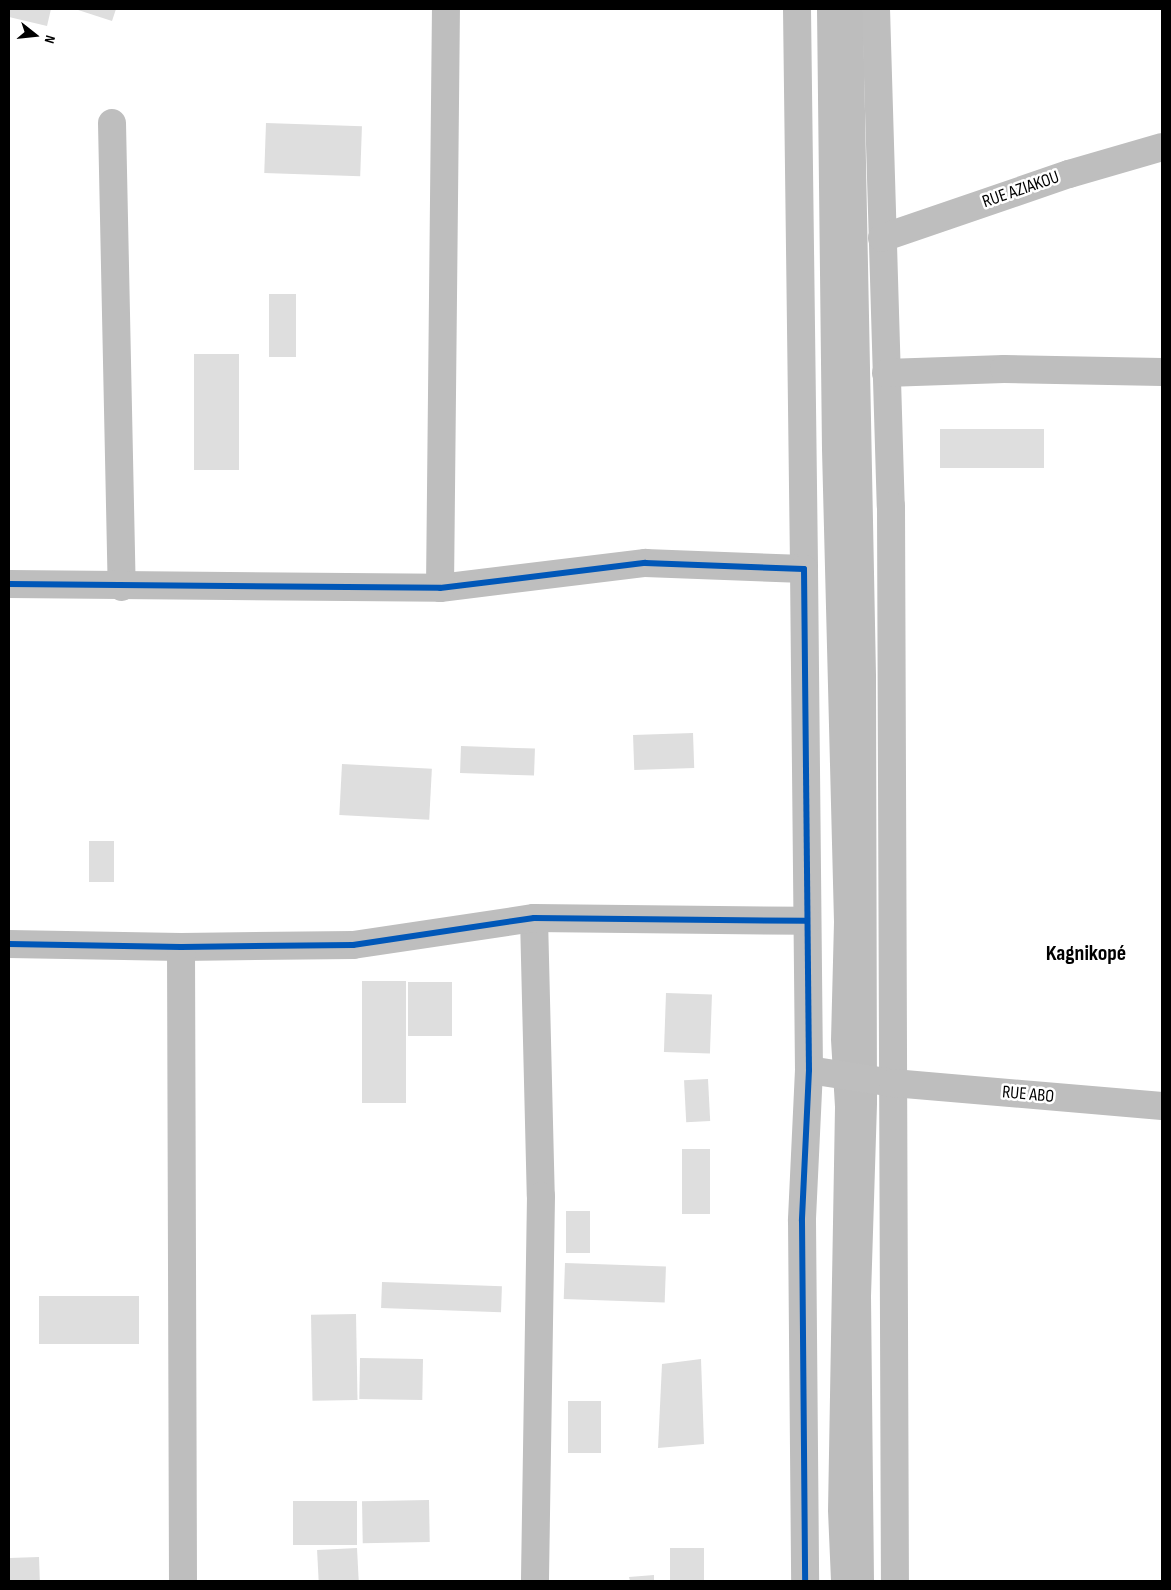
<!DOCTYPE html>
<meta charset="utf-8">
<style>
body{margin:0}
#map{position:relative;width:1171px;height:1590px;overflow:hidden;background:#fff;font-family:"Sofia Sans Condensed",sans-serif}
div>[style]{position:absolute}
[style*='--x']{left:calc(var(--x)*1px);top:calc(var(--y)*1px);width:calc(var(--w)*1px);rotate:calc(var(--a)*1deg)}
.water>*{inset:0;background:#bdbdbd}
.building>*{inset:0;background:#dedede;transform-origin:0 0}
.street>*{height:28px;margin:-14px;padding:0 14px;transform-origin:14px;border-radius:14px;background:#bebebe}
.cycleway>*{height:6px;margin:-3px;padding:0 3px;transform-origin:3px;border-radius:3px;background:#0057b8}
span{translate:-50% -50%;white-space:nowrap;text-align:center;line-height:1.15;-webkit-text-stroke:5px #fff;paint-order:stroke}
.street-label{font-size:18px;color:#000}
.district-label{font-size:22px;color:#000;font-weight:700}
.frame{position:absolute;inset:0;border:10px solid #000;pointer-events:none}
.north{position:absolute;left:10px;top:10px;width:50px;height:50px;-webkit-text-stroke:4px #fff;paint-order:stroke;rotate:106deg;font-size:14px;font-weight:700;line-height:20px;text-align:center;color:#000}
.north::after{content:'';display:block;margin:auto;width:18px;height:22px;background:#000;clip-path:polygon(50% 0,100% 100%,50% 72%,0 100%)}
</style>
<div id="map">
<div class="water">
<i style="clip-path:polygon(817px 9px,863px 9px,876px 675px,877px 1104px,871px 1296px,874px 1581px,831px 1581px,828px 1511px,835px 1107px,831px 1040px,834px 922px,822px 450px)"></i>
</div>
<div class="building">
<i style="clip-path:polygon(9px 9px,51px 9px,47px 26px,9px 17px)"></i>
<i style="clip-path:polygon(75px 9px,116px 9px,112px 21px)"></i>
<i style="left:266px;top:123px;width:96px;height:50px;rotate:2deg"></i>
<i style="left:269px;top:294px;width:27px;height:63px"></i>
<i style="left:194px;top:354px;width:45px;height:116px"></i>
<i style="left:940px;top:429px;width:104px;height:39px"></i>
<i style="left:693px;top:733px;width:35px;height:60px;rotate:88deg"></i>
<i style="left:461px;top:746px;width:74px;height:27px;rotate:2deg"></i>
<i style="left:342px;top:764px;width:90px;height:51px;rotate:3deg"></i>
<i style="left:89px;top:841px;width:25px;height:41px"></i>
<i style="left:362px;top:981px;width:44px;height:122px"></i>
<i style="left:408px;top:982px;width:44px;height:54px"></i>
<i style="left:666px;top:993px;width:46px;height:59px;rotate:2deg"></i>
<i style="left:708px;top:1079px;width:42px;height:24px;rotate:87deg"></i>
<i style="left:682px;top:1149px;width:28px;height:65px"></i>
<i style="left:566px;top:1211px;width:24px;height:42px"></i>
<i style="left:565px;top:1263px;width:101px;height:36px;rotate:2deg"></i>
<i style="left:382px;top:1282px;width:120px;height:26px;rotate:2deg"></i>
<i style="left:139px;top:1296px;width:48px;height:100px;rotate:90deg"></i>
<i style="left:356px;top:1314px;width:86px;height:45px;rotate:89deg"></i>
<i style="left:360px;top:1358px;width:63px;height:41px;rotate:1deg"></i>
<i style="clip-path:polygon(701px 1359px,704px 1444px,658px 1448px,662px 1364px)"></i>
<i style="left:568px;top:1401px;width:33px;height:52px"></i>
<i style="left:429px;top:1500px;width:42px;height:67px;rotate:89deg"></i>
<i style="left:293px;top:1501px;width:64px;height:44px"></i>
<i style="left:357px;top:1548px;width:33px;height:40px;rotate:87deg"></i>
<i style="left:704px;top:1548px;width:33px;height:34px;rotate:90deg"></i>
<i style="left:39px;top:1557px;width:24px;height:30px;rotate:88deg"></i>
<i style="clip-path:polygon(654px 1575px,654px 1581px,630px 1581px,629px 1577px)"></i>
</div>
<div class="street">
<i style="--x:797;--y:9;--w:560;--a:89.28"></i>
<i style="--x:876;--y:9;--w:497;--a:88.3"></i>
<i style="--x:891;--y:506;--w:1075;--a:89.79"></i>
<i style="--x:112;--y:123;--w:464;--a:88.8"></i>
<i style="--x:882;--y:238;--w:198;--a:-18.9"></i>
<i style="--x:1069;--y:174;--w:97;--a:-16.2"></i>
<i style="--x:886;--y:373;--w:118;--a:-1.9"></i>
<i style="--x:1004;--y:369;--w:158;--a:1.1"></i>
<i style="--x:9;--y:584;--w:431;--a:0.5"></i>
<i style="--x:440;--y:588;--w:207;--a:-7"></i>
<i style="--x:645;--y:563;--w:159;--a:2.2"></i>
<i style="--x:804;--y:569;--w:501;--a:89.43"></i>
<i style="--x:809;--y:1070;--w:151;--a:92.7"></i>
<i style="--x:802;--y:1221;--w:360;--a:89.5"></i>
<i style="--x:440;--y:588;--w:579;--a:-89.41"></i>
<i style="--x:534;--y:918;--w:278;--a:88.6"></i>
<i style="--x:541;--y:1196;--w:385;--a:90.9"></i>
<i style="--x:9;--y:944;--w:172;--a:1"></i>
<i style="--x:181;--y:947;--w:172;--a:-0.7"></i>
<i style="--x:353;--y:945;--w:183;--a:-8.5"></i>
<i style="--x:534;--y:918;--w:273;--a:0.6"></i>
<i style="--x:181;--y:947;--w:634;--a:89.82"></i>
<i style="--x:809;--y:1070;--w:85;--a:8.8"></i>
<i style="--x:893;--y:1083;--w:270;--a:4.9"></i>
</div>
<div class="cycleway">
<i style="--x:9;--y:584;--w:431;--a:0.5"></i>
<i style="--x:440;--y:588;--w:207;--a:-7"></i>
<i style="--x:645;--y:563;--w:159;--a:2.2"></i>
<i style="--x:804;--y:569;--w:501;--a:89.43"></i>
<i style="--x:809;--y:1070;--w:151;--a:92.7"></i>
<i style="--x:802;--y:1221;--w:360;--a:89.5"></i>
<i style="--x:9;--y:944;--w:172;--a:1"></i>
<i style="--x:181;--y:947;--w:172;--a:-0.7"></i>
<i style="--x:353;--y:945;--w:183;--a:-8.5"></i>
<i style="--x:534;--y:918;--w:273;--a:0.6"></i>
</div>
<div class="street-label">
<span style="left:1021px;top:190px;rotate:-19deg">RUE AZIAKOU</span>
<span style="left:1028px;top:1095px;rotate:5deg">RUE ABO</span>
</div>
<div class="district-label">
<span style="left:1086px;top:954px">Kagnikopé</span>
</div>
<div class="frame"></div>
<div class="north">N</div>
</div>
